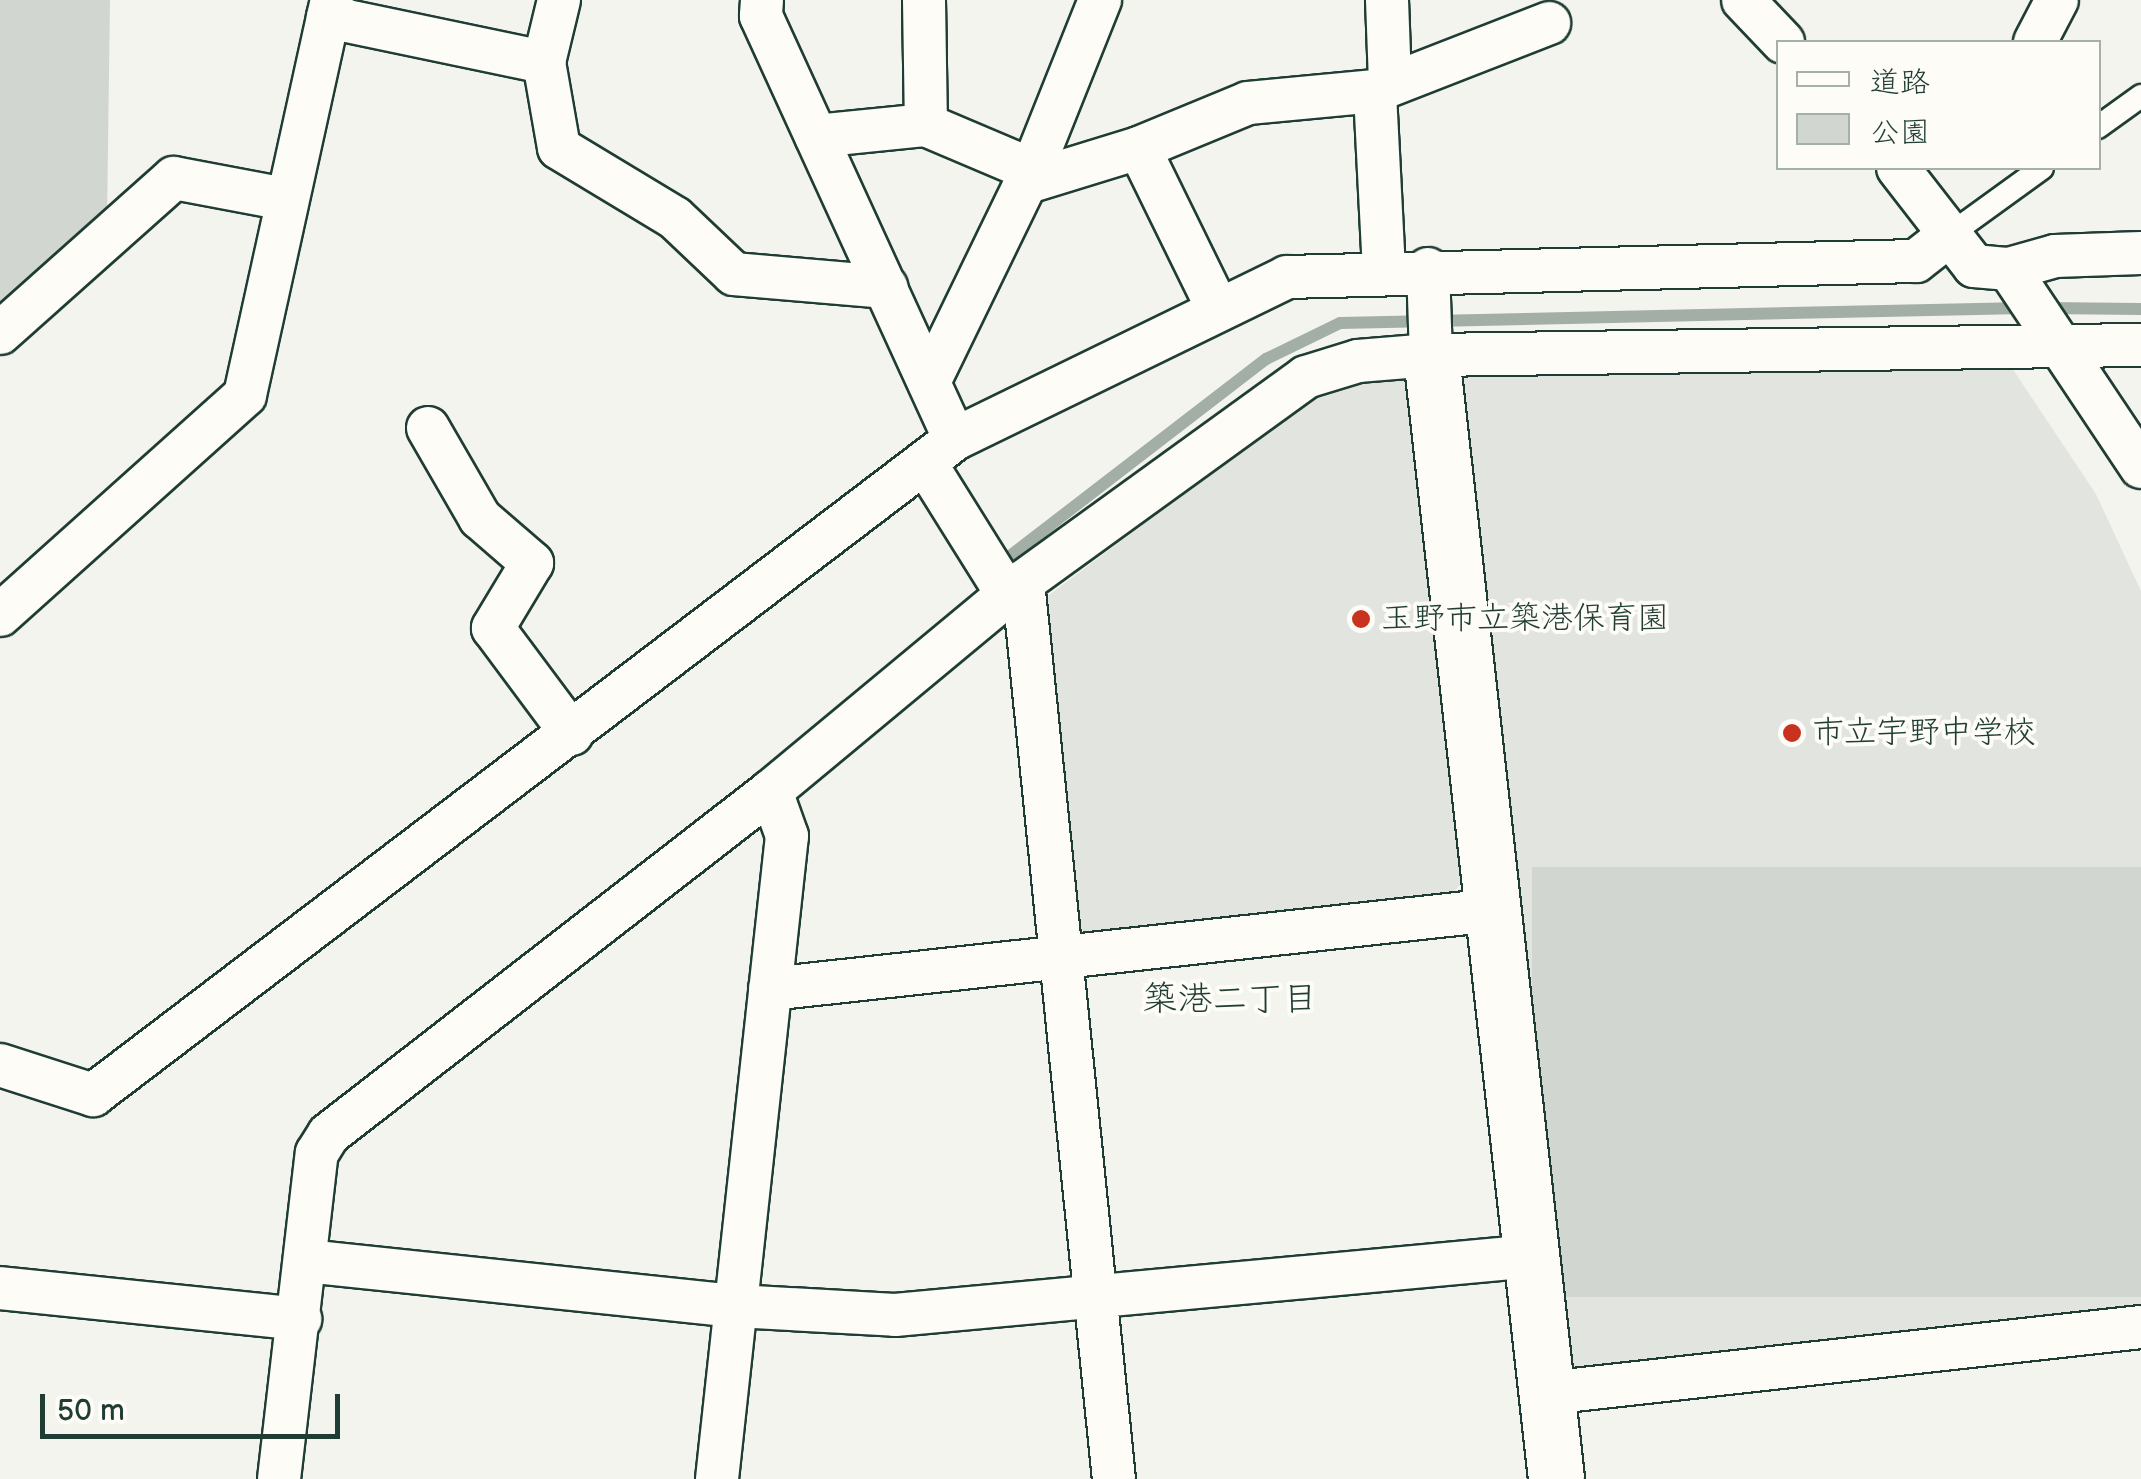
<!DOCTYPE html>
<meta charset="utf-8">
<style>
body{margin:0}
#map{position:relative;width:2141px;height:1479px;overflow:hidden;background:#f4f4ef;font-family:"Balsamiq Sans","Klee One",sans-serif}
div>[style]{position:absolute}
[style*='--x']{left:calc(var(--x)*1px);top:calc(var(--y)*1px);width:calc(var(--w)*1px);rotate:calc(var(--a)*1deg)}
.built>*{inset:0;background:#e2e5df}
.green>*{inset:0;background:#d1d6d1;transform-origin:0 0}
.stream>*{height:12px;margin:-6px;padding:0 6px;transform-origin:6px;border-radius:6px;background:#a3aea7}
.roads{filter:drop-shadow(2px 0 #1f3d34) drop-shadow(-2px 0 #1f3d34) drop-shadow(0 2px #1f3d34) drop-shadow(0 -2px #1f3d34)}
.lane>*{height:22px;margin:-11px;padding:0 11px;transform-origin:11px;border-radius:11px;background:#fdfcf7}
.street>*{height:42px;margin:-21px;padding:0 21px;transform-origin:21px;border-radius:21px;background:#fdfcf7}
.secondary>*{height:55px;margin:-27.5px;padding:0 27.5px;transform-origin:27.5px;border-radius:27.5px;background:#fdfcf7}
.dots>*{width:28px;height:28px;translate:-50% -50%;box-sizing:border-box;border:5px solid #fdfcf7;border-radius:50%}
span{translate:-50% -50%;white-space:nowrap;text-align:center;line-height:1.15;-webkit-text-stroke:8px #fdfcf7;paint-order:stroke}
.poi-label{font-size:32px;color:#1f3d34}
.left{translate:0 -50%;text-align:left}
.neighbourhood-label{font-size:35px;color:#1f3d34}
.legend{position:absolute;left:1776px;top:40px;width:325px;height:130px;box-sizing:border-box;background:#fdfcf7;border:2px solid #a4b0a9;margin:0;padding:12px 18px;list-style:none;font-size:30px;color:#1f3d34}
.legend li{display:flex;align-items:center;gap:20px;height:50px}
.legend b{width:50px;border:2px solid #a4b0a9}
.scale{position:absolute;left:40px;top:1394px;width:300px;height:45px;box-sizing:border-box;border:5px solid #1f3d34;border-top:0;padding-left:12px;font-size:30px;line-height:35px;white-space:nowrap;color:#1f3d34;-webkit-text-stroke:8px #fdfcf7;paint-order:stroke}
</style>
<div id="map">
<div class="built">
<i style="clip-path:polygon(2012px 368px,2096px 494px,2141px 591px,2141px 1314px,1582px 1377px,1564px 1364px,1463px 373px)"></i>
<i style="clip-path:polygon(1392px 379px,1413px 383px,1468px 875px,1449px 898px,1094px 939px,1077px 926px,1042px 621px,1049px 595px,1320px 392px)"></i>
</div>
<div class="green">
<i style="clip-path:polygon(0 0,110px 0,107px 222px,0 314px)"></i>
<i style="left:2141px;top:867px;width:430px;height:609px;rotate:90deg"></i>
</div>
<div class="stream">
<i style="--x:2044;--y:308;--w:97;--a:0.6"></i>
<i style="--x:1010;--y:556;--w:323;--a:-37.6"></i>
<i style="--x:1266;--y:359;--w:82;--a:-25.9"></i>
<i style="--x:1340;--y:323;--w:684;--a:-1.26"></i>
</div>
<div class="roads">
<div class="lane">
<i style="--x:2098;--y:127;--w:53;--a:-35.8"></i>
<i style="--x:1948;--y:236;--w:116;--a:-35.9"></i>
</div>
<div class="street">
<i style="--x:559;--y:0;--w:64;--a:103.6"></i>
<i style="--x:544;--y:62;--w:87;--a:80.1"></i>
<i style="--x:559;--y:148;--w:135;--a:31.1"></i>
<i style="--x:675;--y:218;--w:81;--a:43.5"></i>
<i style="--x:734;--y:274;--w:153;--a:4.9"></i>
<i style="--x:762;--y:0;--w:16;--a:94"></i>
<i style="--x:761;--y:16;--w:465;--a:65.4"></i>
<i style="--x:924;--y:0;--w:125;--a:89.1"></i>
<i style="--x:1387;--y:0;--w:81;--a:87.9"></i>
<i style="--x:1743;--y:0;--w:58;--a:46.4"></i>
<i style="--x:328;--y:17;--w:221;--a:11.8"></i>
<i style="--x:2035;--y:42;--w:47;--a:-62.4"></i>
<i style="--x:816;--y:136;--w:111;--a:-5.7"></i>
<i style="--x:926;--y:125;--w:115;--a:23"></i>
<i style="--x:1139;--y:148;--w:179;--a:63.9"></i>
<i style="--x:1898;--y:168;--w:124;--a:52.2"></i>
<i style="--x:1974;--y:266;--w:35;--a:5"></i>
<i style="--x:2009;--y:269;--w:48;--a:-15.8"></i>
<i style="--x:2055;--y:256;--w:86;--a:-2"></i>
<i style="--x:1025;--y:183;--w:119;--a:-17.1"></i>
<i style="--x:1139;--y:148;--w:118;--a:-22.4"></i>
<i style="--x:1248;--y:103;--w:128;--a:-5.4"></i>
<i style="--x:1428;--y:269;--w:86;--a:88"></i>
<i style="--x:2009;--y:269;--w:238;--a:56.3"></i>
<i style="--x:1384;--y:271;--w:180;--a:-92.9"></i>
<i style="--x:1375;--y:91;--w:187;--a:-21.3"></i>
<i style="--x:0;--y:333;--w:233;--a:-41.7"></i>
<i style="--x:174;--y:178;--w:113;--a:10.7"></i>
<i style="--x:929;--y:382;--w:236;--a:-64.1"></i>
<i style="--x:1032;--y:170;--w:183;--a:-68.2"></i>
<i style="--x:428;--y:428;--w:104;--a:60"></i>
<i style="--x:480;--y:518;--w:69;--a:40.9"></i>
<i style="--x:532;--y:563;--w:76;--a:121"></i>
<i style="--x:493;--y:628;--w:132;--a:53.3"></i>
<i style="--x:927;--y:466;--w:151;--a:58"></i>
<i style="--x:1023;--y:582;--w:902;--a:84.21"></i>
<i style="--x:0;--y:615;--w:329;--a:-41.9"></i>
<i style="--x:245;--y:395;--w:404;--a:-77.6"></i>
<i style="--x:770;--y:989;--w:728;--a:-6.23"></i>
<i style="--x:0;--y:1065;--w:98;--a:17.9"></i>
<i style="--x:93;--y:1095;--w:1083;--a:-37.27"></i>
<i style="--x:955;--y:439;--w:369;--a:-26"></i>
<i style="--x:1287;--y:277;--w:629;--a:-1.46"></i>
<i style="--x:1916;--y:261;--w:41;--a:-38"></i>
<i style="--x:306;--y:1261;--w:432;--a:6"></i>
<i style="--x:736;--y:1306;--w:159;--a:3.2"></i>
<i style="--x:895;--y:1315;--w:640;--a:-5.29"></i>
<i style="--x:0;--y:1288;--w:302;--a:5.9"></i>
<i style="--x:1547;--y:1393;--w:598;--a:-6.34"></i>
<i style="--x:279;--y:1479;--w:328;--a:-83.4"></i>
<i style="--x:317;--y:1153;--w:22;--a:-58"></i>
<i style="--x:329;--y:1134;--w:559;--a:-37.81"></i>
<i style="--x:771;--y:791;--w:327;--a:-39.7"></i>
<i style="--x:1023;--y:582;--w:349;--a:-35.9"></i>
<i style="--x:1306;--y:377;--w:54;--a:-17.1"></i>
<i style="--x:1358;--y:361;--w:73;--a:-4.7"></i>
<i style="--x:1431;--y:355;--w:710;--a:-0.81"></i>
<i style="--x:717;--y:1479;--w:647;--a:-83.79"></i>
<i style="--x:787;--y:836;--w:48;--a:-109.6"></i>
</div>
<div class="secondary">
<i style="--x:1431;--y:355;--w:1131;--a:83.65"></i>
</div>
</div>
<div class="dots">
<i style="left:1361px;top:619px;background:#c8321e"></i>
<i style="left:1792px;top:733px;background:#c8321e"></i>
</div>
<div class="poi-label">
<span class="left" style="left:1381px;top:619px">玉野市立築港保育園</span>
<span class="left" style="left:1812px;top:733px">市立宇野中学校</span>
</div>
<div class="neighbourhood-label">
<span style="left:1230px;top:1000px">築港二丁目</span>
</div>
<ul class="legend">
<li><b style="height:12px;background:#fdfcf7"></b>道路</li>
<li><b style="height:28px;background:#d1d6d1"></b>公園</li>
</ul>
<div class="scale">50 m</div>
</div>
